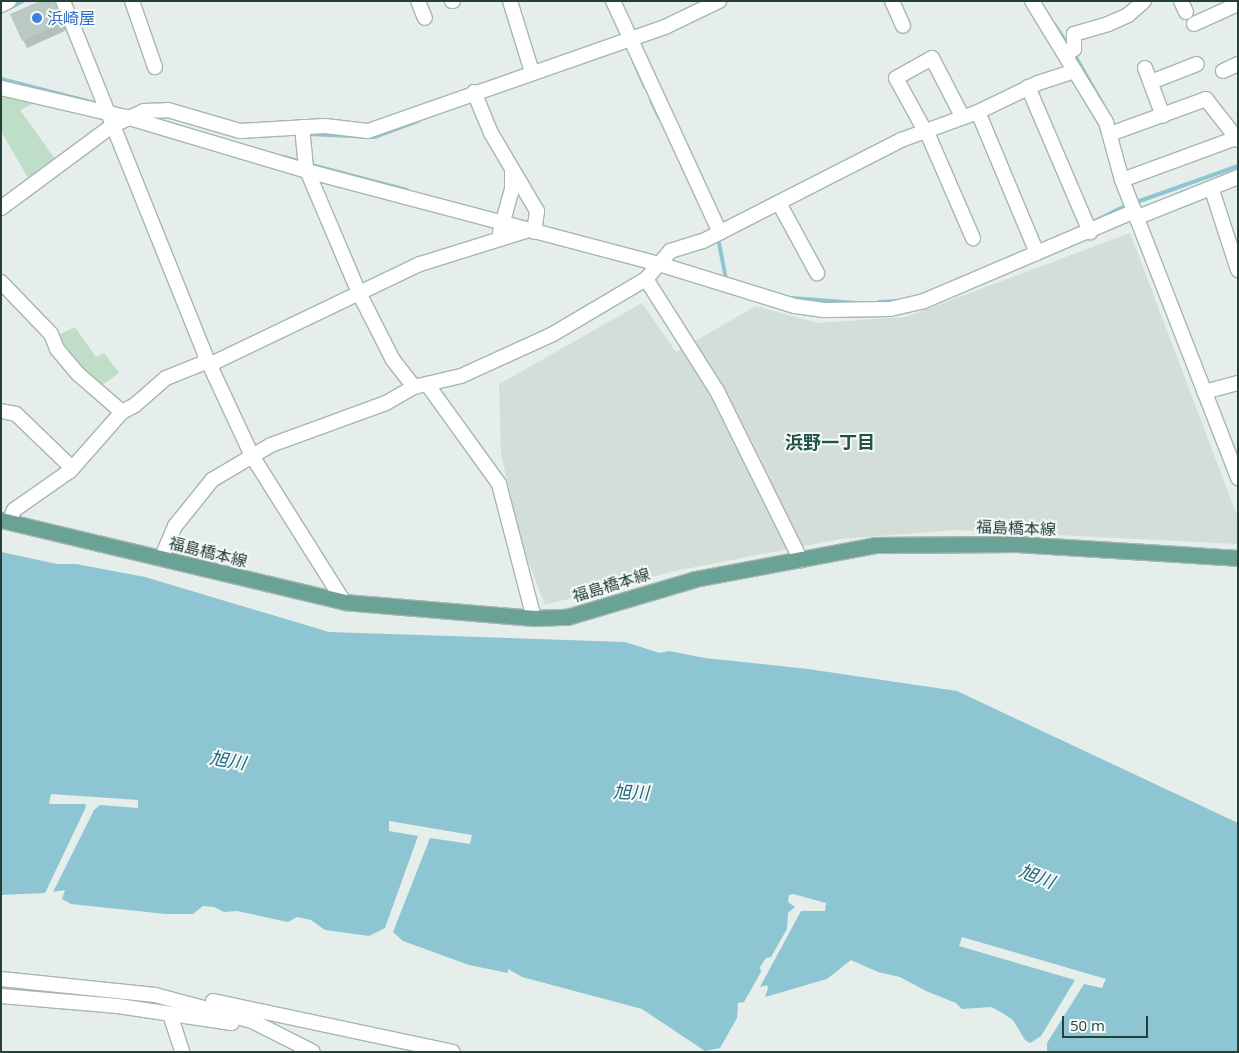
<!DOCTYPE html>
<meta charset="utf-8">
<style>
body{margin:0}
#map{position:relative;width:1239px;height:1053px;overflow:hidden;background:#e5eeea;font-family:"Open Sans","Noto Sans JP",sans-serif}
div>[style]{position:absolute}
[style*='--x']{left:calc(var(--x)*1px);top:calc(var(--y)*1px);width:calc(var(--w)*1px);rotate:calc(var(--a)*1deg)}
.built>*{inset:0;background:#d3ded9}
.green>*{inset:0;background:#bedec8}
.water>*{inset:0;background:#8ec5d2}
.shadow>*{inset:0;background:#0003}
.stream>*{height:4px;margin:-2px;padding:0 2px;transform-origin:2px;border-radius:2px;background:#8ec5d2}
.building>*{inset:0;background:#bac9c3}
.roads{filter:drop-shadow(1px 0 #a7b6b1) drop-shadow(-1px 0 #a7b6b1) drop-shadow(0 1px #a7b6b1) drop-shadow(0 -1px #a7b6b1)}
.minor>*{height:14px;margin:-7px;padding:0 7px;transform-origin:7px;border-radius:7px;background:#fff}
.major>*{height:15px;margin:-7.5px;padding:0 7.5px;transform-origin:7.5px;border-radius:7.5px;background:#6aa396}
.dots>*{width:14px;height:14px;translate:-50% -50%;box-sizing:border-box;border:2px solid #f6faf8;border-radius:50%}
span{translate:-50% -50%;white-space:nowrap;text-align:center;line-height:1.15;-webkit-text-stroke:4px #f6faf8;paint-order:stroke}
.shop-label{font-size:16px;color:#366cbe}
.left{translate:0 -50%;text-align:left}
.street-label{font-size:16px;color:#244039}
.neighbourhood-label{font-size:18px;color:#205248;font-weight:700}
.water-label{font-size:18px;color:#1e697c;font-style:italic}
.frame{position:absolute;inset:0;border:2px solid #244039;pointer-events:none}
.scale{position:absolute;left:1062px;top:1016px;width:86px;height:22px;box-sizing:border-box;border:2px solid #244039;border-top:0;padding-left:6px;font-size:15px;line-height:18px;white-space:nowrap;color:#244039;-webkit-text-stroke:4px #f6faf8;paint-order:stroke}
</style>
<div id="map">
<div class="built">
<i style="clip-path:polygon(1130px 233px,1238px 518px,1238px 544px,955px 530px,841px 539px,675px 571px,545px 605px,522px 545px,501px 454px,499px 384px,642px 303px,676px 352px,756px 306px,817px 323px,906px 317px)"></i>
</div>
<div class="green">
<i style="clip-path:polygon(1px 92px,31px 99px,32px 104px,20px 110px,55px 159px,28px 178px,1px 131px)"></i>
<i style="clip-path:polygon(75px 327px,96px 357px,104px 353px,119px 373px,101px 386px,82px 370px,56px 336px)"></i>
</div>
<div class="water">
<i style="clip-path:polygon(1px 552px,57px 564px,76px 564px,145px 577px,329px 632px,625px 642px,660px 653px,669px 651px,705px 658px,808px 669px,957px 691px,1238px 823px,1238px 1052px,1047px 1052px,1047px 1043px,1084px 984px,1102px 988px,1106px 979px,962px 937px,959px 946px,1075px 980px,1041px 1036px,1030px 1043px,1025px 1040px,1013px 1020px,999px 1011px,991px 1007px,962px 1009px,956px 1003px,926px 991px,900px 977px,878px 972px,851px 960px,827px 979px,765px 997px,768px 988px,767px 985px,760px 987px,801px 911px,825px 911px,826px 903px,793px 894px,789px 895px,788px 902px,795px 907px,788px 913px,787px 929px,771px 957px,766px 958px,760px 967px,761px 972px,744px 1002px,738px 1003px,737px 1018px,720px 1048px,705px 1051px,642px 1009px,522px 977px,508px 969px,508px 973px,469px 965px,403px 941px,393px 932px,430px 838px,470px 844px,472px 835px,389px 821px,389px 831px,418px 836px,385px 928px,369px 936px,325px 930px,311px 920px,297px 917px,288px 922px,237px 911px,224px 912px,214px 907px,203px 906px,193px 914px,166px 914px,71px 904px,62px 899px,65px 890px,53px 892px,94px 810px,100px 805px,138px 808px,138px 800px,51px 794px,49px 804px,85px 804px,86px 807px,45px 893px,1px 895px)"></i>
</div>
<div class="shadow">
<i style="clip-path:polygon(56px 5px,67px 30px,27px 48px,23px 40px)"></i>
</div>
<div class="stream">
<i style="--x:11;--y:7;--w:13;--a:-27"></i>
<i style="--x:1054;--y:24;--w:29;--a:56"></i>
<i style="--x:1074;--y:54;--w:73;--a:60.3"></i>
<i style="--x:634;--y:62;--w:27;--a:66"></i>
<i style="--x:1;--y:79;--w:101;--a:14.3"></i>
<i style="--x:651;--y:100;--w:19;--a:65"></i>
<i style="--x:308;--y:134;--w:67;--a:2.6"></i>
<i style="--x:375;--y:137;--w:46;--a:-20.4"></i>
<i style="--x:284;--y:157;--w:18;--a:16"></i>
<i style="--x:308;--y:164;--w:102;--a:14.7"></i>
<i style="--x:1134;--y:203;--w:110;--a:-19.6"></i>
<i style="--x:1089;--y:224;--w:42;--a:-26.6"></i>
<i style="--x:718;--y:238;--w:42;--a:79"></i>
<i style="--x:792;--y:298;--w:65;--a:4.4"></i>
<i style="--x:879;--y:302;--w:18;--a:-3"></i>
</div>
<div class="building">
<i style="clip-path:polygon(40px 1px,54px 1px,64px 22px,22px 41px,10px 14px)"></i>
</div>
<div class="roads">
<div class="minor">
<i style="--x:63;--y:1;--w:381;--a:68.1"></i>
<i style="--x:205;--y:355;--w:111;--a:65"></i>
<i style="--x:252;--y:456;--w:173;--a:57.8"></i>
<i style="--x:132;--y:1;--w:70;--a:70.8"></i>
<i style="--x:418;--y:1;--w:18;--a:68"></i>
<i style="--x:452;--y:1;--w:1;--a:0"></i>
<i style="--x:510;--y:1;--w:74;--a:72.8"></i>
<i style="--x:613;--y:1;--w:255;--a:65.2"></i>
<i style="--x:892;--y:1;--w:27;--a:66"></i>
<i style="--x:1032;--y:1;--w:142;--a:58.6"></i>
<i style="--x:1106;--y:122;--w:60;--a:74.6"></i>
<i style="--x:1122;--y:180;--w:320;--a:68.7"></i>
<i style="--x:1181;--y:1;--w:12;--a:66"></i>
<i style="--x:1;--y:5;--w:9;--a:-27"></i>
<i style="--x:1194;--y:24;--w:48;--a:-24.4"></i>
<i style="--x:1065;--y:55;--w:11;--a:-34"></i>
<i style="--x:1074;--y:49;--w:15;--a:-90"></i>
<i style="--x:1074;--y:34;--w:35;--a:-16"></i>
<i style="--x:1108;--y:24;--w:22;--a:-24"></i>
<i style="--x:1128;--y:15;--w:21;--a:-41"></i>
<i style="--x:1145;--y:68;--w:51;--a:69.4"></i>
<i style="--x:1223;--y:71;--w:17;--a:-25"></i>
<i style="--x:1151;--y:82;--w:49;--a:-21.4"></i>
<i style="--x:1028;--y:87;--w:158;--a:66.8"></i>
<i style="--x:1;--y:88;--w:128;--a:13.1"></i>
<i style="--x:126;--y:117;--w:189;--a:16.6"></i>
<i style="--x:307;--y:171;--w:364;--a:14.8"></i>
<i style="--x:659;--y:264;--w:142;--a:17.2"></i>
<i style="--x:795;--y:306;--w:29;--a:8"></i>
<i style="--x:824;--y:310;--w:66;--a:-0.9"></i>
<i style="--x:890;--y:309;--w:35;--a:-13"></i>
<i style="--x:924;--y:301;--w:229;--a:-23.1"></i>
<i style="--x:474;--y:92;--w:44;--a:67.5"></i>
<i style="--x:491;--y:133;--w:91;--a:59.5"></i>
<i style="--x:537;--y:211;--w:21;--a:98"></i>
<i style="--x:978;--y:112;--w:153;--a:67.3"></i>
<i style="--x:302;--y:127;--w:41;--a:84.4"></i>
<i style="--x:306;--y:168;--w:136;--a:67"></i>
<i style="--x:359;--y:293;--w:75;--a:63.1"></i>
<i style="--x:393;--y:360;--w:34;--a:52"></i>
<i style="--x:926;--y:130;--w:118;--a:66.5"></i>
<i style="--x:925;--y:131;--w:60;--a:-118.7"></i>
<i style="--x:896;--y:78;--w:41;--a:-29.1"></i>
<i style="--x:932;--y:58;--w:65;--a:62.7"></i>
<i style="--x:1110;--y:134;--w:102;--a:-20"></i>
<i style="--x:1206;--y:99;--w:52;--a:52"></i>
<i style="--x:1122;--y:180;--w:121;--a:-20.2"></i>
<i style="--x:1212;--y:190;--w:84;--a:72"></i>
<i style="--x:779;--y:203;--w:80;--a:61.5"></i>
<i style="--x:1;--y:208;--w:138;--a:-36.5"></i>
<i style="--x:112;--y:126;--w:35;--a:-25"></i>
<i style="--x:144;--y:111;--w:24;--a:-2"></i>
<i style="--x:168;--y:110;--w:75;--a:16.3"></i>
<i style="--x:240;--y:131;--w:85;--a:-3.4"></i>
<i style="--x:325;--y:126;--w:43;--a:6.6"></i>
<i style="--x:368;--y:131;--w:315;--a:-19.3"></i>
<i style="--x:665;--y:27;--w:60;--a:-25.7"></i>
<i style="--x:1138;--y:217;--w:108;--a:-21.8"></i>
<i style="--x:500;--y:232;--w:45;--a:-74.4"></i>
<i style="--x:512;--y:189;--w:19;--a:-90"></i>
<i style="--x:646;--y:279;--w:133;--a:57.6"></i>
<i style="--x:717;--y:391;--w:189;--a:63.6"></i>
<i style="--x:1;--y:282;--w:72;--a:46.1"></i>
<i style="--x:51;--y:334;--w:16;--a:68"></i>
<i style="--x:57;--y:349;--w:33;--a:50"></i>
<i style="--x:78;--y:374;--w:58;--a:40.8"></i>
<i style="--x:211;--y:364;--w:232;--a:-25.6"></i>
<i style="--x:420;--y:264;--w:111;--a:-17.3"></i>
<i style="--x:427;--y:384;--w:123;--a:54.2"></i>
<i style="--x:499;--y:484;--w:138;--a:75.4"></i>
<i style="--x:1204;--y:392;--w:35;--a:-15"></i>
<i style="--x:1;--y:411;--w:15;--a:11"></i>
<i style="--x:16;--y:414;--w:76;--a:43.9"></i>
<i style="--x:9;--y:522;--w:13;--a:-67"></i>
<i style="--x:14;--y:510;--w:68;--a:-34.9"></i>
<i style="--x:70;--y:471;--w:79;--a:-48.6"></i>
<i style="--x:122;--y:412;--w:15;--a:-28"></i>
<i style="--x:135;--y:405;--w:41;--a:-41.1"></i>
<i style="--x:166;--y:378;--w:45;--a:-22"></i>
<i style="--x:161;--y:559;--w:36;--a:-67"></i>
<i style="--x:175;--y:526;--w:59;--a:-51.2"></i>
<i style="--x:212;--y:480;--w:69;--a:-30.7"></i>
<i style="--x:271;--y:445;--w:122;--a:-20.1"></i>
<i style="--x:386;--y:403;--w:32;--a:-30"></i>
<i style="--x:414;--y:387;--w:48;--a:-13.2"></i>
<i style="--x:461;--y:376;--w:101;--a:-24.5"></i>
<i style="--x:553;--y:334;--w:108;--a:-30.6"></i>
<i style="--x:646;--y:279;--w:37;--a:-49"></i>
<i style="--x:670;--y:251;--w:34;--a:-17"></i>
<i style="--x:703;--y:241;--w:222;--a:-27"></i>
<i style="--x:901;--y:140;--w:82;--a:-20"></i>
<i style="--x:978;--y:112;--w:67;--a:-25.8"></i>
<i style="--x:1038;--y:83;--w:39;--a:-18"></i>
<i style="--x:1;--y:979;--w:155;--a:5.9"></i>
<i style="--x:155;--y:995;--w:100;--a:15"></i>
<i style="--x:252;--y:1021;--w:68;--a:26.9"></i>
<i style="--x:1;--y:996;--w:117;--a:4.9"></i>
<i style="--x:118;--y:1006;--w:115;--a:8.5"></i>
<i style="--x:213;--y:1001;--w:245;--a:12"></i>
<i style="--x:170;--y:1014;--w:40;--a:72"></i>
</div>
<div class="major">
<i style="--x:1;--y:520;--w:353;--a:13.4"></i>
<i style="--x:344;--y:602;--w:191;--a:4.8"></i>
<i style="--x:534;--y:618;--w:33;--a:-2"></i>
<i style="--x:567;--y:617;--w:134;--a:-16.5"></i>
<i style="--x:695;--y:579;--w:183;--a:-10.7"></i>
<i style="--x:875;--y:545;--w:142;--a:-0.4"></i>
<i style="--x:1017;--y:544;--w:221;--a:3.6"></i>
</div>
</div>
<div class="dots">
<i style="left:37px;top:18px;background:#3f7fe0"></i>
</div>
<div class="shop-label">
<span class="left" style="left:47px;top:18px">浜崎屋</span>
</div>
<div class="street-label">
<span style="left:1016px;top:528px;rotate:2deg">福島橋本線</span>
<span style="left:208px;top:552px;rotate:14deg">福島橋本線</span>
<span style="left:611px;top:585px;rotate:-17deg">福島橋本線</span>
</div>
<div class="neighbourhood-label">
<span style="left:830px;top:442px">浜野一丁目</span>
</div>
<div class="water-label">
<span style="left:228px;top:760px;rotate:10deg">旭川</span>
<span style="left:631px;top:792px;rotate:2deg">旭川</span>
<span style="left:1037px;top:876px;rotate:21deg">旭川</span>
</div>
<div class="frame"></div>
<div class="scale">50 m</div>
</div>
